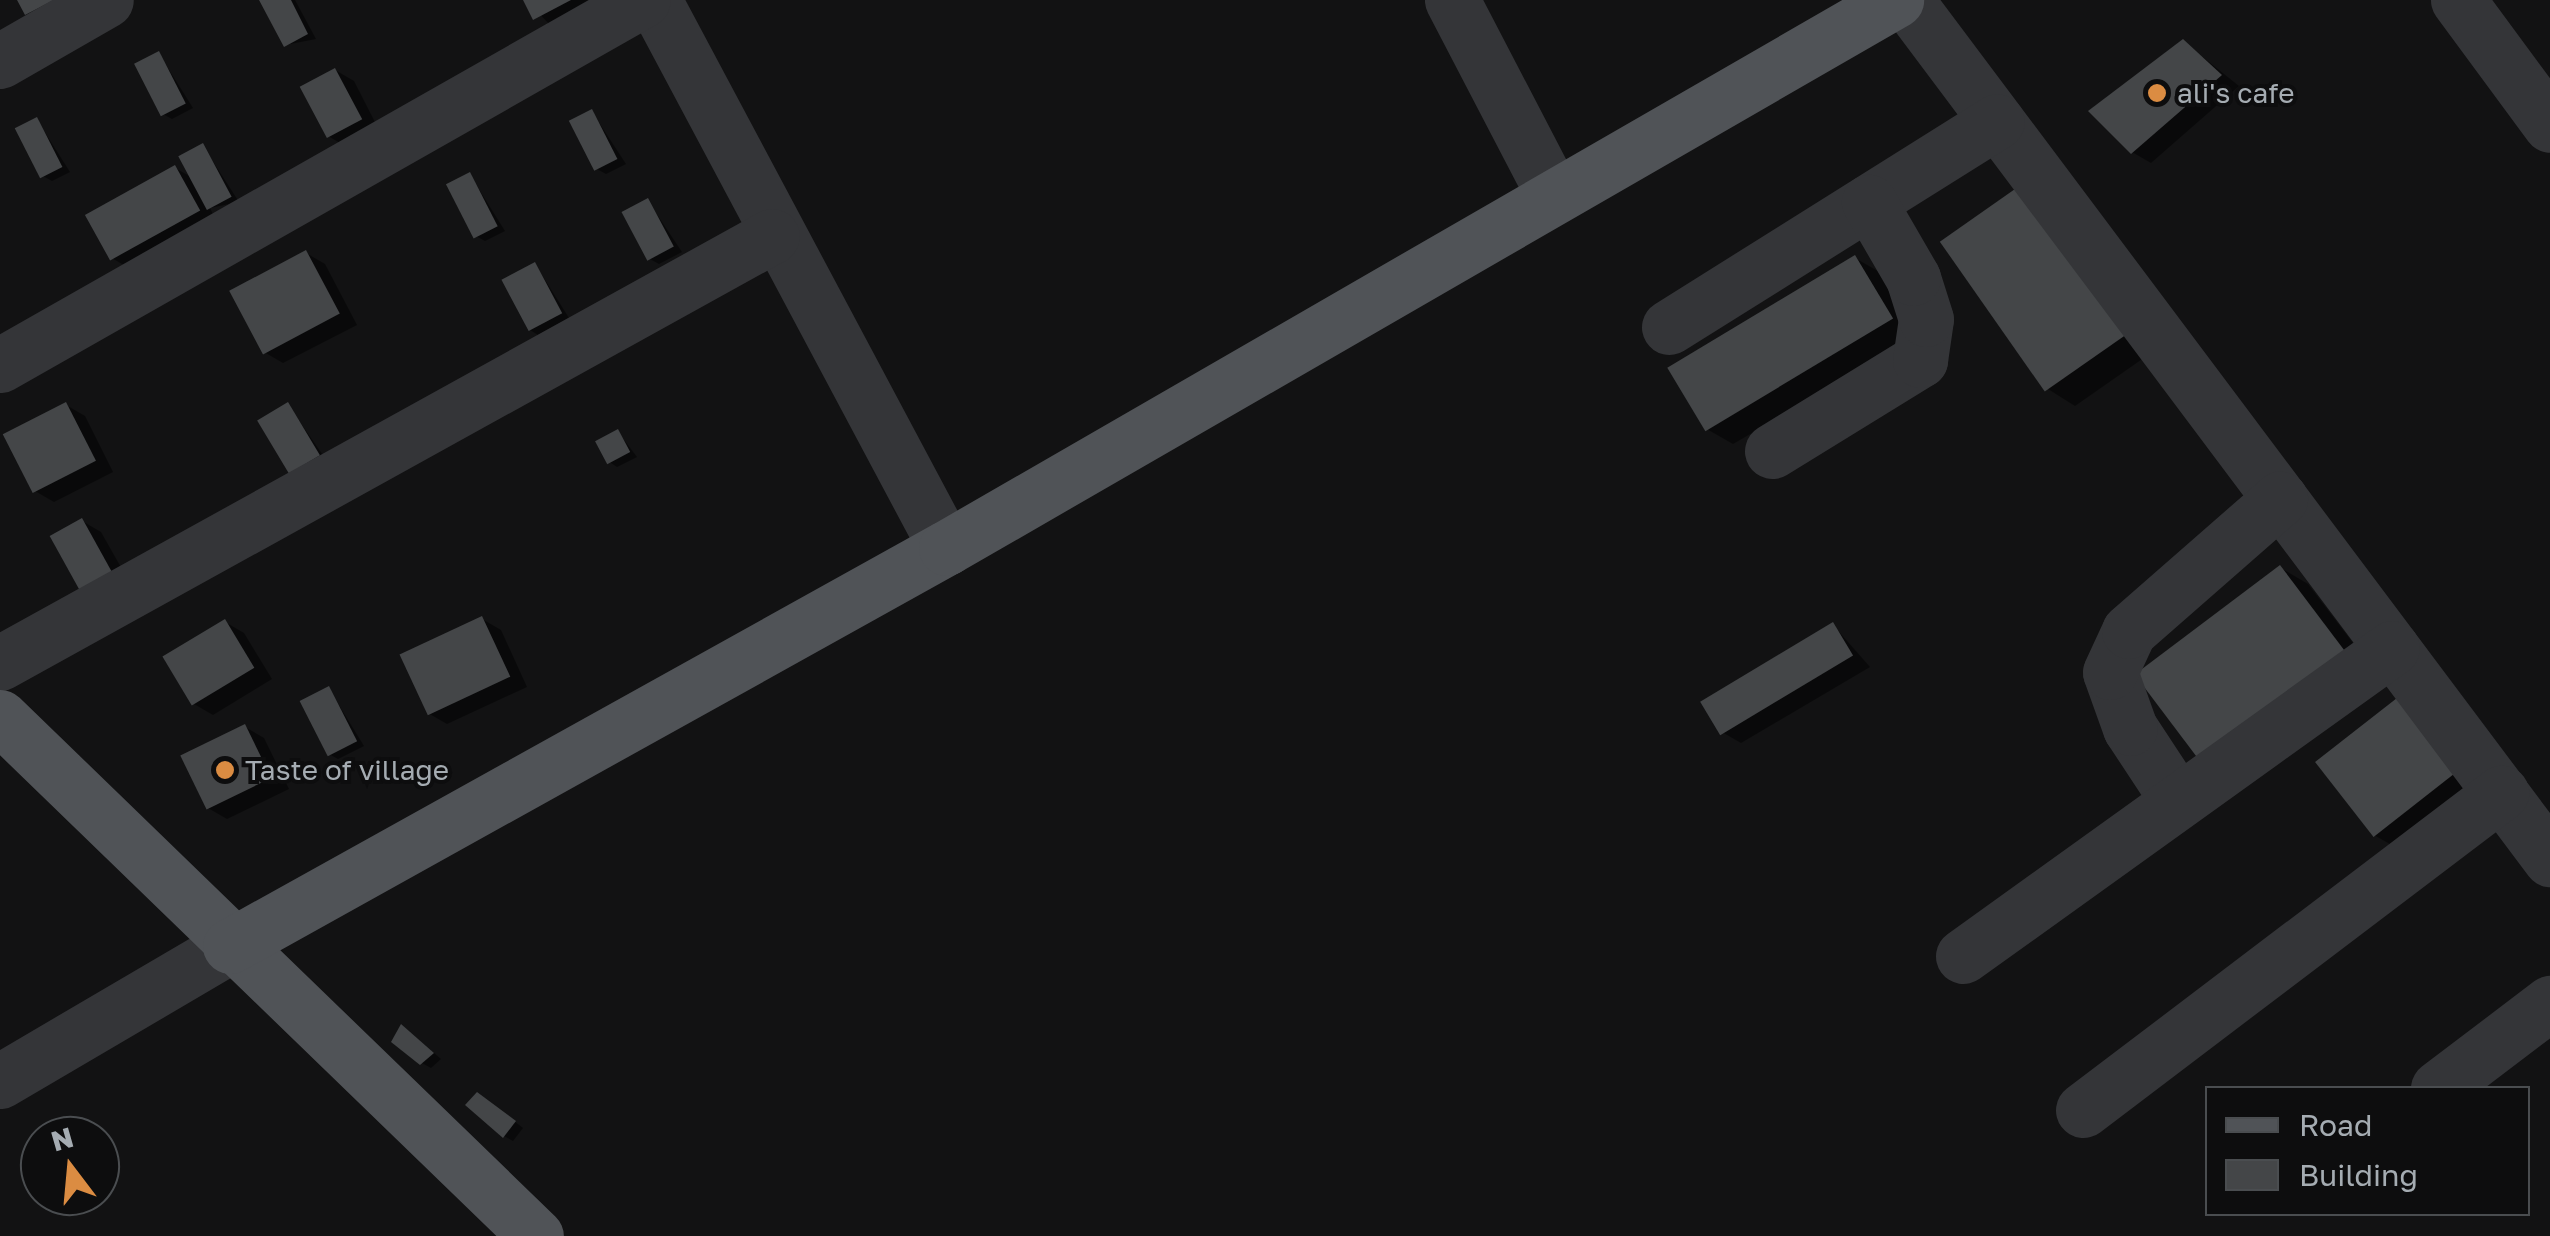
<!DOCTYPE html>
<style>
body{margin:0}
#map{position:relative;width:2550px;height:1236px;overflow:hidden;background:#121213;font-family:"Golos Text",sans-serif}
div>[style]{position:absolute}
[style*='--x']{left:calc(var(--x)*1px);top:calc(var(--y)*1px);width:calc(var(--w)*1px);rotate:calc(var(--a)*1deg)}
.shadow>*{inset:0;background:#0007}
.building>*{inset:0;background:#444648;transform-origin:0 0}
.minor>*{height:55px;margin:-27.5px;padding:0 27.5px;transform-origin:27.5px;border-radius:27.5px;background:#343538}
.major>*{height:55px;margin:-27.5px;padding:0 27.5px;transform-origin:27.5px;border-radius:27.5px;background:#505357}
.dots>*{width:28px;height:28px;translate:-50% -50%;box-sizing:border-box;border:5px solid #0d0d0e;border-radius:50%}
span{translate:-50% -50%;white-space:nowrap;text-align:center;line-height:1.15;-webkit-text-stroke:8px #0d0d0e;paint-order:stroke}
.poi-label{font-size:28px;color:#a5acb2}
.left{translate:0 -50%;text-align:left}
.legend{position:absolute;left:2205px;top:1086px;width:325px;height:130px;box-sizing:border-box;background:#0d0d0e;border:2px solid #4a4d50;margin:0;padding:12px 18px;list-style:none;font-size:30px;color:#a5acb2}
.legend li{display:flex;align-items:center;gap:20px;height:50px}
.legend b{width:50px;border:2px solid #4a4d50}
.north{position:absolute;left:20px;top:1116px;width:100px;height:100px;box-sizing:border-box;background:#0d0d0e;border:2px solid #4a4d50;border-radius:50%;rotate:344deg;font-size:28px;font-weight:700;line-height:40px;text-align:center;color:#a5acb2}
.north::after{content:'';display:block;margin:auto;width:35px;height:45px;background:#db8c42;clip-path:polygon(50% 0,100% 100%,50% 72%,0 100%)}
</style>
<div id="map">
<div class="shadow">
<i style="clip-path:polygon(262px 0,295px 0,316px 39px,285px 45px)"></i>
<i style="clip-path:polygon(526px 0,610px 0,554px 29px)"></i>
<i style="clip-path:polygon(2184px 42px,2239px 86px,2151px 163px,2132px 152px)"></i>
<i style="clip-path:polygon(159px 54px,193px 108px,172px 119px,163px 114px)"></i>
<i style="clip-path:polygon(335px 70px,354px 81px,379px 130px,347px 147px,328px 136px)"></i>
<i style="clip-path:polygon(592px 112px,626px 164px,606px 174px,597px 169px)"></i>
<i style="clip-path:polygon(37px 120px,70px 172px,52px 181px,43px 176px)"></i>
<i style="clip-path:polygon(203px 146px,239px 202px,210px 208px,217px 222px,129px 268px,110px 257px,175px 168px,193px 178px)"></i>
<i style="clip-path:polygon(470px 175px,505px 231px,485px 241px,476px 236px)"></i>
<i style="clip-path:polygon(648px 201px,682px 252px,659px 264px,650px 259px)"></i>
<i style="clip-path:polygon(1943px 243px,2158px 348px,2075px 406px,2048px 389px)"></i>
<i style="clip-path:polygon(306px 253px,325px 264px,357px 325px,283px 363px,264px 352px)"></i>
<i style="clip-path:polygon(1855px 258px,1883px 274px,1919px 336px,1733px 444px,1705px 428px)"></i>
<i style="clip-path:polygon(535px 264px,569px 318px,538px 335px,530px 330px)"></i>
<i style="clip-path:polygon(66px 405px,85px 416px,113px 472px,54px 502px,35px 491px)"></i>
<i style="clip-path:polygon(288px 405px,327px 461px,300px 478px)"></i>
<i style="clip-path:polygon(618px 432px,637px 457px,617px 467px,608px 461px)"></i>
<i style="clip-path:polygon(82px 521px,101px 532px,131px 585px,103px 600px)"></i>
<i style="clip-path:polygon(2281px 568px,2308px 584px,2372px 668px,2201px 758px)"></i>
<i style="clip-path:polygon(482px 619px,501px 630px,527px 687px,447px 724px,428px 713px)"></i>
<i style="clip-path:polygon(225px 622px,244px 633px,272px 679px,213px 715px,194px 704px)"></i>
<i style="clip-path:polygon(1833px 625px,1870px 667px,1741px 743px,1722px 732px)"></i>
<i style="clip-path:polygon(329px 689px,364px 746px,338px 759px,329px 754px)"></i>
<i style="clip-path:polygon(2397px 701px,2481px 790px,2402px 851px,2374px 835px)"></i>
<i style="clip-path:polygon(245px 727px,264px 738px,289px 789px,227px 819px,208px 808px)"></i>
<i style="clip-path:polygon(411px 1033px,441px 1059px,431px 1068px,422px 1063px)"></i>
<i style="clip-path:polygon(487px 1100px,523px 1128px,513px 1141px,504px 1136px)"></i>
</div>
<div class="building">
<i style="clip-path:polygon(17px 0,54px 0,25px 15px)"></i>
<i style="clip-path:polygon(259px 0,291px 0,308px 34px,284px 47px)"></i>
<i style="clip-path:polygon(523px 0,571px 0,533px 20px)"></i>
<i style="clip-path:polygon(2183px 39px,2222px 75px,2131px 154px,2088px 111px)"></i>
<i style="left:159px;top:51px;width:59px;height:28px;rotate:63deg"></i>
<i style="left:335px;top:68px;width:58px;height:40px;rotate:62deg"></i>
<i style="left:592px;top:109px;width:56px;height:26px;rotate:63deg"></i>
<i style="left:37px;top:117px;width:56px;height:25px;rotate:63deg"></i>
<i style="left:203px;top:143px;width:61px;height:28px;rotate:62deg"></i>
<i style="left:175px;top:165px;width:52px;height:103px;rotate:61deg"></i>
<i style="left:470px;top:172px;width:61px;height:27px;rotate:63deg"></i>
<i style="left:2025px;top:182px;width:183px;height:104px;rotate:55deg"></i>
<i style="left:648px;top:198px;width:55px;height:30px;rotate:62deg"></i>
<i style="left:306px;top:250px;width:72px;height:87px;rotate:62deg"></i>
<i style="left:1855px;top:255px;width:74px;height:219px;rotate:59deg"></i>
<i style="left:535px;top:262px;width:58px;height:38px;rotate:62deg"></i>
<i style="left:66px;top:402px;width:66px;height:71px;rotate:63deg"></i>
<i style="left:288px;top:402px;width:62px;height:36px;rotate:59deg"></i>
<i style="left:618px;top:429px;width:26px;height:26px;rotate:62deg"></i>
<i style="left:82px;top:518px;width:64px;height:37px;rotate:61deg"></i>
<i style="left:2280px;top:565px;width:109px;height:182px;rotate:53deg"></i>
<i style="left:482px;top:616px;width:67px;height:91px;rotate:65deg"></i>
<i style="left:225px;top:619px;width:57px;height:73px;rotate:59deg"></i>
<i style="left:1833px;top:622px;width:39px;height:155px;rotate:59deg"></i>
<i style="left:329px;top:686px;width:62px;height:33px;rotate:63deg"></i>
<i style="left:2397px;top:698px;width:95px;height:104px;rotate:52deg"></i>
<i style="left:245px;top:724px;width:60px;height:72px;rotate:64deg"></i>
<i style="clip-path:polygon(401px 1024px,434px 1053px,420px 1065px,391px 1042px)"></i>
<i style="clip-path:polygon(477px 1092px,516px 1121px,503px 1138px,465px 1105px)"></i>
</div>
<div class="minor">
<i style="--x:654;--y:0;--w:621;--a:61.95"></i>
<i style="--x:1452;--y:0;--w:216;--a:62.5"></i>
<i style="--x:1906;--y:0;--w:1074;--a:53.14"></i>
<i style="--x:2458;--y:0;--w:155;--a:53.6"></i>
<i style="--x:0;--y:61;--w:122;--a:-29.9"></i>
<i style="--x:1669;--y:327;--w:387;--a:-32.1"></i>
<i style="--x:0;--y:365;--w:739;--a:-29.58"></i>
<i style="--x:1772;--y:451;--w:174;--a:-31.6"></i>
<i style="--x:1920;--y:360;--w:41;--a:-81.7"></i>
<i style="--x:1926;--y:319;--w:43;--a:-107.6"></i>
<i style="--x:1913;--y:278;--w:88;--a:-120.1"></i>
<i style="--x:0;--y:663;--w:882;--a:-28.95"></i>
<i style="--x:2178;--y:801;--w:87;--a:-123.3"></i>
<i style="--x:2130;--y:728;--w:59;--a:-109.7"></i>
<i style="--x:2110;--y:672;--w:45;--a:-65.1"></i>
<i style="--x:2129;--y:631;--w:201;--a:-41.2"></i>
<i style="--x:1963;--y:956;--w:528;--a:-35.68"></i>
<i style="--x:0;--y:1081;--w:267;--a:-30.4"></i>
<i style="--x:2438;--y:1088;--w:141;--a:-37.2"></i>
<i style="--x:2083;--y:1110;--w:525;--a:-37.18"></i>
</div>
<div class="major">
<i style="--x:0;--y:717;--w:746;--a:44.08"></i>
<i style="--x:230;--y:946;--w:819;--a:-29.07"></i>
<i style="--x:946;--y:548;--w:1097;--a:-29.98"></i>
</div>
<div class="dots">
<i style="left:2157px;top:93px;background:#db8c42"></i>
<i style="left:225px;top:770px;background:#db8c42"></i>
</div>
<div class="poi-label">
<span class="left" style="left:2177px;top:93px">ali's cafe</span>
<span class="left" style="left:245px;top:770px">Taste of village</span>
</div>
<ul class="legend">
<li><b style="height:12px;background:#505357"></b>Road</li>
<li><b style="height:28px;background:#444648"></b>Building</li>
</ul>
<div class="north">N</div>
</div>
